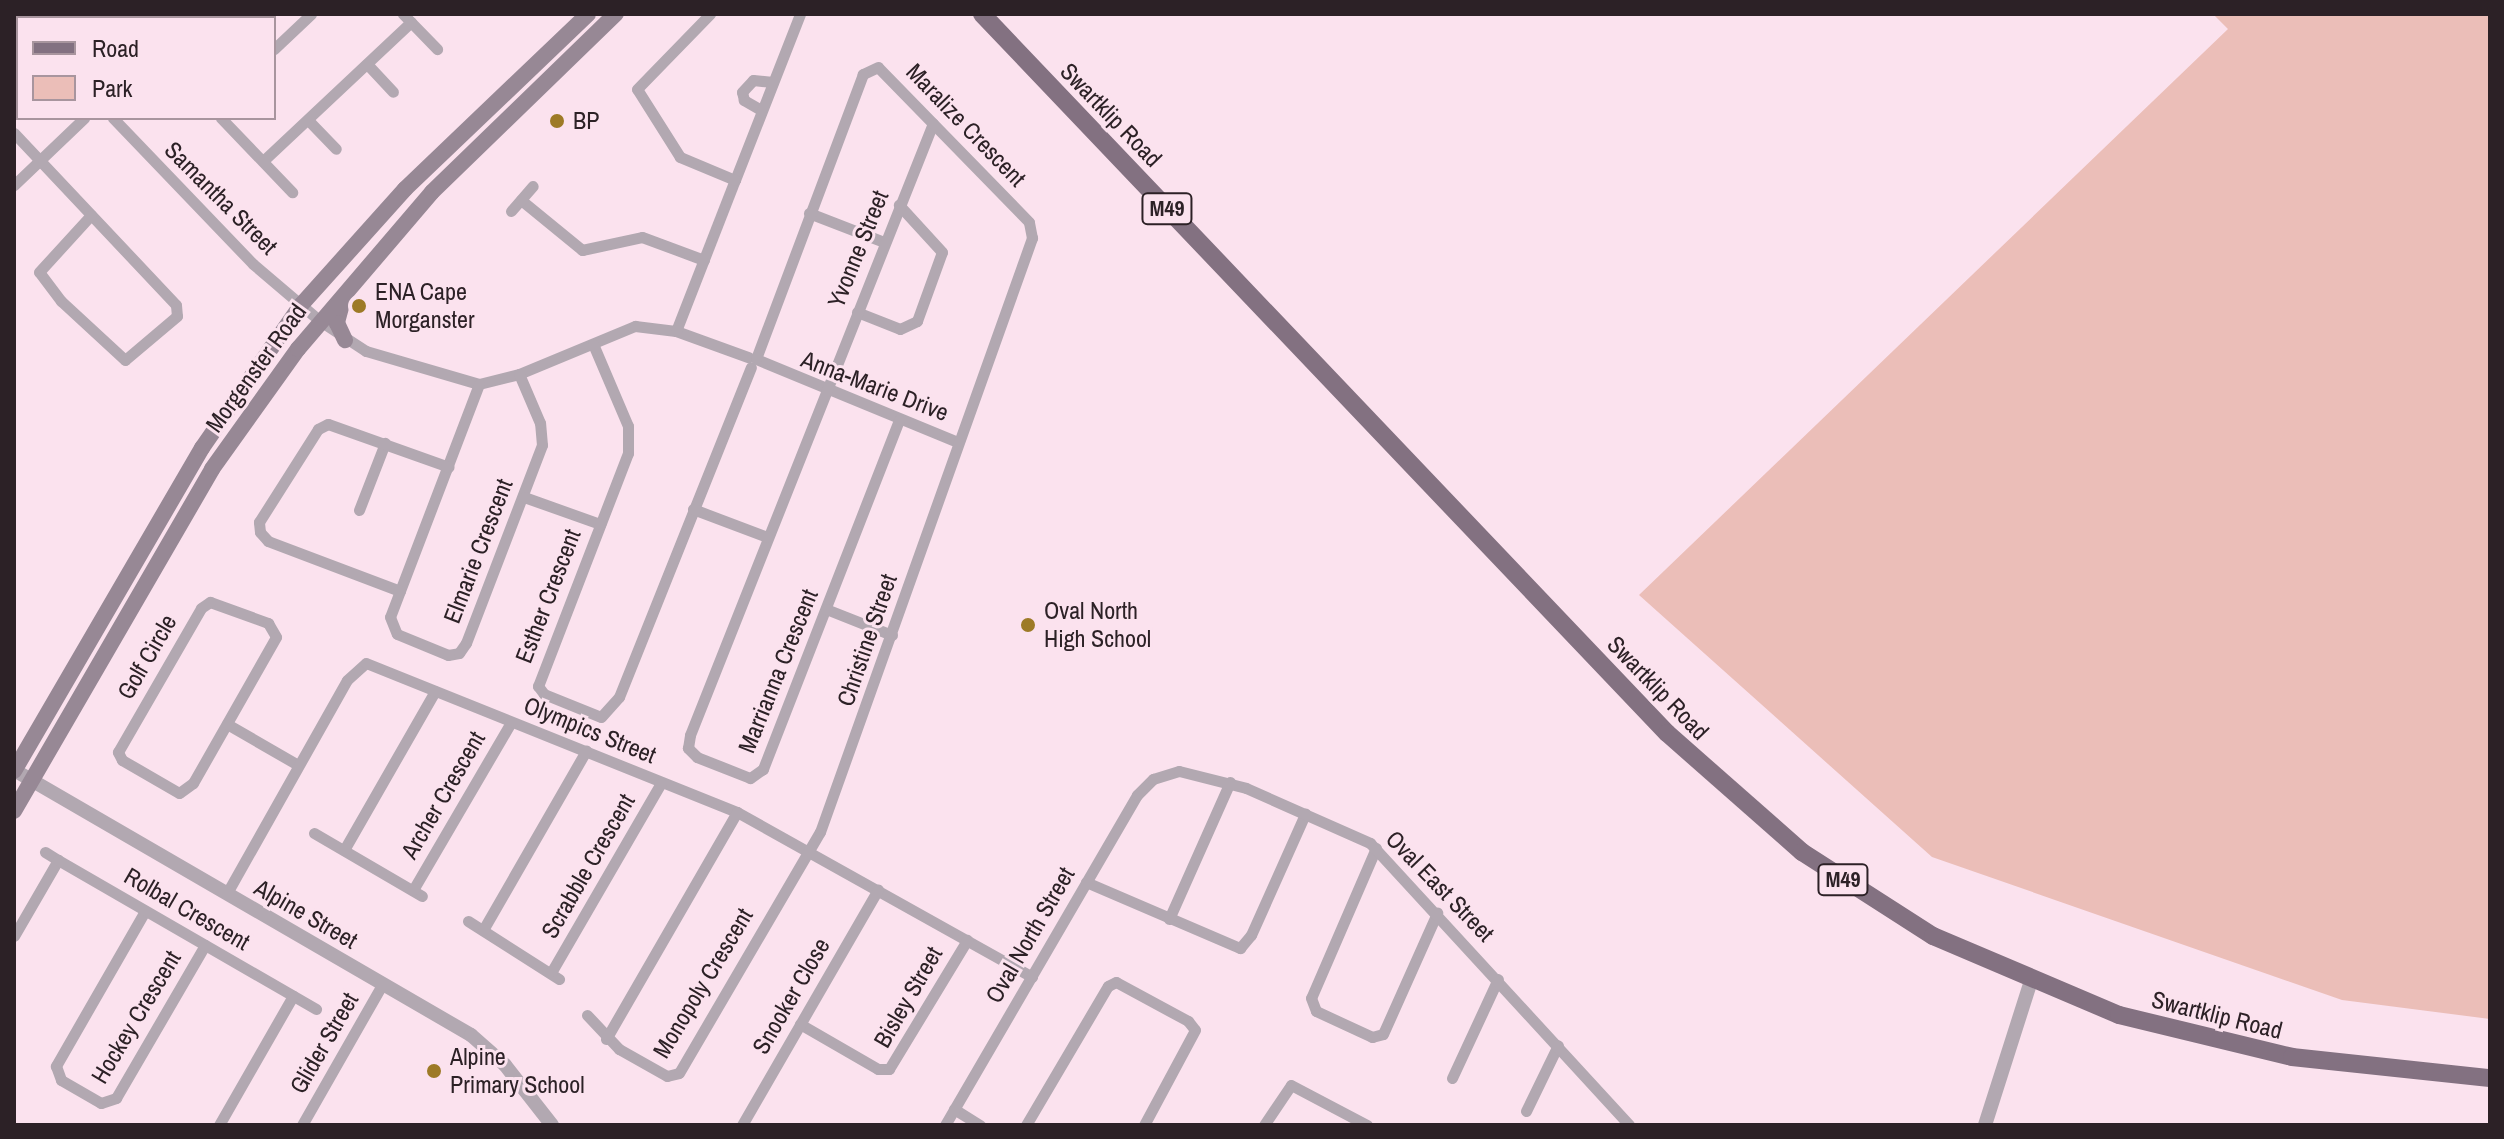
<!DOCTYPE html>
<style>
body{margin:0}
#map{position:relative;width:2504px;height:1139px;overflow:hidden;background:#fbe2ee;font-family:"Archivo Narrow",sans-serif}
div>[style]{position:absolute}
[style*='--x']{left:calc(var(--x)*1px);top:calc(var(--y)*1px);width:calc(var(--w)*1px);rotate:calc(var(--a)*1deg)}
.green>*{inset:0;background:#ebbeb8}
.minor>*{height:11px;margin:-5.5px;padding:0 5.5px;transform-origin:5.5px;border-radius:5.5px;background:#b2a8b1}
.tertiary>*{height:14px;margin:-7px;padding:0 7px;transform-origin:7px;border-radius:7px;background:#b2a8b1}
.secondary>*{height:16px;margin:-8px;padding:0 8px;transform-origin:8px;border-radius:8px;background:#978895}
.primary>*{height:18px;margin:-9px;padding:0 9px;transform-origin:9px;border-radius:9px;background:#837181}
.dots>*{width:22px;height:22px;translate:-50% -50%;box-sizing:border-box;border:4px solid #fbe2ee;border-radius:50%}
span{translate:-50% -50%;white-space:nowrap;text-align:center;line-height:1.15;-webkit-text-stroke:6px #fbe2ee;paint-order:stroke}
.shield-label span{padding:2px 6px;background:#fbe2ee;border:2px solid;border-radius:6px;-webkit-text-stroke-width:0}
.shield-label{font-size:22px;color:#2c2126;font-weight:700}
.street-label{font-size:24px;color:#2c2126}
.poi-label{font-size:24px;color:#2c2126}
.left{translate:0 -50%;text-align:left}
.frame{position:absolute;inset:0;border:16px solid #2c2126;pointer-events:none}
.legend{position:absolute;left:16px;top:16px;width:260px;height:104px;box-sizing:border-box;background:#fbe2ee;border:2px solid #a8959e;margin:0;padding:10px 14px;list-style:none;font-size:24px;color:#2c2126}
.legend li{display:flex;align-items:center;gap:16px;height:40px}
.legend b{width:40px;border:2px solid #a8959e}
</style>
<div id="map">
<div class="green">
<i style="clip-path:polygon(2213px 14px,2490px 14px,2490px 1019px,2342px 1000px,1932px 857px,1639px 595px,2228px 29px)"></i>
</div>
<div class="minor">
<i style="--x:57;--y:14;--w:4;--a:76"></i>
<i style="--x:403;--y:14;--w:49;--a:45.8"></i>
<i style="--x:191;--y:18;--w:6;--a:-45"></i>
<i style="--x:274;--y:49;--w:51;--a:-43.4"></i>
<i style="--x:367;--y:64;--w:38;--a:47"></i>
<i style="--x:761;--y:110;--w:20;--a:-150"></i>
<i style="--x:744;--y:100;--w:8;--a:-104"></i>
<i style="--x:742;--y:92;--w:16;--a:-47"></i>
<i style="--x:753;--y:80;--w:20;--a:6"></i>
<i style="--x:113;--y:118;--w:202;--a:46.2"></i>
<i style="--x:253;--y:264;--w:88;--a:40.4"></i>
<i style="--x:320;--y:321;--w:55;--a:33.1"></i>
<i style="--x:366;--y:351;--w:118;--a:16.3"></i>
<i style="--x:479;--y:384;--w:41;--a:-14"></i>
<i style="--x:519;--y:374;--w:126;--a:-22.5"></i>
<i style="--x:635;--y:326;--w:41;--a:7"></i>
<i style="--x:676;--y:331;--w:77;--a:19.9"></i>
<i style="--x:221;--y:118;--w:103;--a:46.2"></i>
<i style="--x:308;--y:120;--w:40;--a:46"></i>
<i style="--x:14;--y:133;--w:236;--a:46.7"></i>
<i style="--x:176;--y:305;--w:11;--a:85"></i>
<i style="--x:177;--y:316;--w:68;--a:139.8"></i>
<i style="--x:125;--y:360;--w:87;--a:-137.3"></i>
<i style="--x:61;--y:301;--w:36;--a:-127"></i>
<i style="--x:39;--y:272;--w:77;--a:-47.6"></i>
<i style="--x:263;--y:161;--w:203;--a:-43.2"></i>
<i style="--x:735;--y:180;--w:178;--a:-68.6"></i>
<i style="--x:14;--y:185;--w:97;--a:-43.7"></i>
<i style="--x:521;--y:200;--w:79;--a:39.3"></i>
<i style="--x:582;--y:250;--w:61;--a:-12.2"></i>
<i style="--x:642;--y:237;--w:66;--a:20.4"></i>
<i style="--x:511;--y:211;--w:33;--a:-49"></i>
<i style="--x:809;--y:213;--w:80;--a:21.1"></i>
<i style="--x:857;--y:312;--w:46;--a:21.6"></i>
<i style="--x:900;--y:329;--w:19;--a:-25"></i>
<i style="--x:917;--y:321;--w:73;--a:-70.1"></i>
<i style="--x:942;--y:252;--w:64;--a:-132.5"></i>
<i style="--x:676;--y:331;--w:162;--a:-68.7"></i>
<i style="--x:735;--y:180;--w:60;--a:-157.3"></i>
<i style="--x:680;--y:157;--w:80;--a:-122.3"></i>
<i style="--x:637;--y:89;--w:105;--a:-45.8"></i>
<i style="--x:593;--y:344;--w:89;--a:66.9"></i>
<i style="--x:628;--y:426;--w:27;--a:90"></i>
<i style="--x:628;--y:453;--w:250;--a:111.1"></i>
<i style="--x:538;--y:686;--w:10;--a:53"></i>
<i style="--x:544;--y:694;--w:61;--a:22"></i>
<i style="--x:601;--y:717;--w:27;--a:-48"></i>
<i style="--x:619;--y:697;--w:355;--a:-68.2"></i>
<i style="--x:756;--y:359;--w:217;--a:22.4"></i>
<i style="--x:479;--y:384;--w:249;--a:110.9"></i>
<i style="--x:390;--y:617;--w:18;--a:68"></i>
<i style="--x:397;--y:634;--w:55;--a:22.4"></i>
<i style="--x:448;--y:655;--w:11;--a:-10"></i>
<i style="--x:459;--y:653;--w:12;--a:-55"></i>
<i style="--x:466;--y:643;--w:212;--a:-69"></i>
<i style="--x:542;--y:445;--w:22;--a:-95"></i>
<i style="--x:540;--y:423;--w:53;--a:-113.2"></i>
<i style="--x:899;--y:420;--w:375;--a:111.3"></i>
<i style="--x:763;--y:769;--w:16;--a:145"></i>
<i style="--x:750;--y:778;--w:57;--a:-158.4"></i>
<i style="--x:697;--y:757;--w:13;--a:-135"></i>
<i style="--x:688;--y:748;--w:13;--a:-81"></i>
<i style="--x:690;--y:735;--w:658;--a:-68.34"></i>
<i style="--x:524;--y:497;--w:81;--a:19.6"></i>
<i style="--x:693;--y:509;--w:79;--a:20.7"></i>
<i style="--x:359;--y:510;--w:72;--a:-68.8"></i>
<i style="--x:400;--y:591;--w:141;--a:-159.3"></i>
<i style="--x:268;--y:541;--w:12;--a:-132"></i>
<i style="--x:260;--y:532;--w:10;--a:-96"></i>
<i style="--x:259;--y:522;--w:110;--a:-57.6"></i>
<i style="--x:318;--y:429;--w:11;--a:-27"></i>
<i style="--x:328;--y:424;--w:128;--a:19.6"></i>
<i style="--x:210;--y:602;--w:62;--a:19.9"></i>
<i style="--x:268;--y:623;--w:16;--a:60"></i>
<i style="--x:276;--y:637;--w:168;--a:119.6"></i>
<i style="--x:193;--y:783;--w:17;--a:144"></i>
<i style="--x:179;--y:793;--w:66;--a:-149.9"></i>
<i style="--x:122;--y:760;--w:9;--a:-117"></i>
<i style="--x:118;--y:752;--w:166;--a:-60"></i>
<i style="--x:201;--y:608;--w:11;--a:-34"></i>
<i style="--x:826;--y:609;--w:71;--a:21.5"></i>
<i style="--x:227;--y:724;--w:82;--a:30"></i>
<i style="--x:314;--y:833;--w:125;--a:30.3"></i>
<i style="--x:1376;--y:848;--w:163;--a:113.4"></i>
<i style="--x:1311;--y:998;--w:14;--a:69"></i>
<i style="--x:1316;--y:1011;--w:62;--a:24.9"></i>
<i style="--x:1372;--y:1037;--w:11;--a:-15"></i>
<i style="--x:1383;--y:1034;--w:133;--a:-65.9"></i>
<i style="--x:344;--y:850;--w:183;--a:-60.2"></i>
<i style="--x:45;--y:852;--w:15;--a:32"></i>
<i style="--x:1086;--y:882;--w:168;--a:23.2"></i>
<i style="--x:1240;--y:948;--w:17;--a:-50"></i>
<i style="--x:1251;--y:935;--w:133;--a:-65.9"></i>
<i style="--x:413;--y:890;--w:194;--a:-59.7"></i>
<i style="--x:227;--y:893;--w:244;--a:-60.6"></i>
<i style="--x:347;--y:680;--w:25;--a:-42"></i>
<i style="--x:366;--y:663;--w:400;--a:21.9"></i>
<i style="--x:737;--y:812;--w:338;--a:29.2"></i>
<i style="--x:145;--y:911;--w:179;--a:119.9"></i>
<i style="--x:56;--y:1066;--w:15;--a:70"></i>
<i style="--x:61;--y:1080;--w:46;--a:29.9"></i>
<i style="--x:101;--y:1103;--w:16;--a:-18"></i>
<i style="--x:116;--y:1098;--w:177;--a:-59.8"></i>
<i style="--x:1169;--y:919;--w:150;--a:-66"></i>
<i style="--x:468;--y:921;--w:108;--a:32.5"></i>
<i style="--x:483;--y:930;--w:207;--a:-60.1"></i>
<i style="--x:14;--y:936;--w:88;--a:-59.9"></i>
<i style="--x:58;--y:860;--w:298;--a:30"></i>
<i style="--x:552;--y:971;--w:217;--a:-59.9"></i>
<i style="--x:587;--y:1015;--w:47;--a:46.7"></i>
<i style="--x:619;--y:1049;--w:55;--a:29.4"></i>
<i style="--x:667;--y:1076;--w:12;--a:-14"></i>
<i style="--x:679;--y:1073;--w:279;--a:-59.7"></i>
<i style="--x:820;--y:832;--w:631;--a:-70.36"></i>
<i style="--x:1032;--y:238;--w:16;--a:-101"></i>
<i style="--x:1029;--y:222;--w:216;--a:-134.3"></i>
<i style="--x:878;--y:67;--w:17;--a:155"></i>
<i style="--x:863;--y:74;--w:303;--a:110.6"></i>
<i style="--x:800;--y:1024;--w:90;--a:30"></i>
<i style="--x:878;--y:1069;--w:11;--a:0"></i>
<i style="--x:889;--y:1069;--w:151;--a:-58.8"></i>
<i style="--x:606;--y:1039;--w:262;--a:-60"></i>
<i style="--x:1452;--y:1078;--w:109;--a:-65.1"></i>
<i style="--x:954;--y:1109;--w:31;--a:32"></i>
<i style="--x:1526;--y:1111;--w:73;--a:-64.1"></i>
<i style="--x:219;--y:1125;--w:149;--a:-60.2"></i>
<i style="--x:302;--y:1125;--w:163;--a:-60.3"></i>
<i style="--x:742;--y:1125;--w:272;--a:-60"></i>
<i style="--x:945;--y:1125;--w:382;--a:-59.8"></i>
<i style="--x:1137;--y:795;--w:23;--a:-45"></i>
<i style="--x:1153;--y:779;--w:27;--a:-17"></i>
<i style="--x:1179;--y:771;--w:69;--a:14.2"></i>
<i style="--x:1246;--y:788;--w:136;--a:23.9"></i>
<i style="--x:1370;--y:843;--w:383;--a:47.4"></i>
<i style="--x:1026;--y:1125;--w:161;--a:-59.5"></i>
<i style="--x:1108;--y:986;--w:9;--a:-27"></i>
<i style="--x:1116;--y:982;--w:82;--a:28.4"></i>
<i style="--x:1188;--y:1021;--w:11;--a:52"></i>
<i style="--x:1195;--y:1030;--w:108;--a:118.2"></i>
<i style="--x:1264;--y:1125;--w:48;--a:-56"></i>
<i style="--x:1291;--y:1085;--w:86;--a:27.8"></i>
</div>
<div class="tertiary">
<i style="--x:14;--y:770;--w:528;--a:30.11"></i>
<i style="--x:471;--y:1035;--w:45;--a:41.4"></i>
<i style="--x:505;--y:1065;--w:76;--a:51.9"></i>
<i style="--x:1985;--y:1125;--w:151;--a:-72.3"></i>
</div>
<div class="secondary">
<i style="--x:343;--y:300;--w:24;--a:105"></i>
<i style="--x:337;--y:323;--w:19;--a:65"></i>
<i style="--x:14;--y:771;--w:374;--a:-59.8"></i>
<i style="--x:202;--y:448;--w:174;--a:-55.3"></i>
<i style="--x:301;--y:305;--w:156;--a:-48.1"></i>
<i style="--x:405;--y:189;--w:253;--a:-43.7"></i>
<i style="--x:14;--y:811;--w:395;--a:-59.9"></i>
<i style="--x:212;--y:469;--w:148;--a:-54.4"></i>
<i style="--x:298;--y:349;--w:206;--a:-49.5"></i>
<i style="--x:432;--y:192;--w:256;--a:-44.1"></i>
</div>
<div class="primary">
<i style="--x:982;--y:14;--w:993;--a:46.39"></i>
<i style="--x:1667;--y:733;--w:180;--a:41.4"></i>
<i style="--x:1802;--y:852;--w:156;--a:32.7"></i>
<i style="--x:1933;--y:936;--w:202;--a:23"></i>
<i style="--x:2119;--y:1015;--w:178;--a:13.6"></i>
<i style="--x:2292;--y:1057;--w:199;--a:6.1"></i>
</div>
<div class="dots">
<i style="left:557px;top:121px;background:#9d7a26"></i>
<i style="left:359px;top:306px;background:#9d7a26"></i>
<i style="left:1028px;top:625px;background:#9d7a26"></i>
<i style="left:434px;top:1071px;background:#9d7a26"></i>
</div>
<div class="shield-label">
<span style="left:1167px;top:209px">M49</span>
<span style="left:1843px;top:880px">M49</span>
</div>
<div class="street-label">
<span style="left:1111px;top:115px;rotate:46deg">Swartklip Road</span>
<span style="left:966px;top:125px;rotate:46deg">Maralize Crescent</span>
<span style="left:221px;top:198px;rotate:45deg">Samantha Street</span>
<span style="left:858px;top:249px;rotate:-68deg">Yvonne Street</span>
<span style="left:256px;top:368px;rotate:-54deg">Morgenster Road</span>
<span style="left:875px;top:386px;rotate:21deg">Anna-Marie Drive</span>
<span style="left:478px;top:551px;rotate:-69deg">Elmarie Crescent</span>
<span style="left:548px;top:596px;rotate:-69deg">Esther Crescent</span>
<span style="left:867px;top:640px;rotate:-71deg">Christine Street</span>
<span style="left:147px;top:657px;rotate:-60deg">Golf Circle</span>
<span style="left:778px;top:671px;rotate:-68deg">Marrianna Crescent</span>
<span style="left:1658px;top:688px;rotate:46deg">Swartklip Road</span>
<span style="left:590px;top:730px;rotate:22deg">Olympics Street</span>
<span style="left:443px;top:795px;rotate:-60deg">Archer Crescent</span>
<span style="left:588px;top:866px;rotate:-60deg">Scrabble Crescent</span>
<span style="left:1440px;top:886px;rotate:46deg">Oval East Street</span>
<span style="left:187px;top:909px;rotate:30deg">Rolbal Crescent</span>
<span style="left:306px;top:914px;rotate:30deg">Alpine Street</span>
<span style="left:1030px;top:935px;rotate:-60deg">Oval North Street</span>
<span style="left:703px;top:983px;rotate:-59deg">Monopoly Crescent</span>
<span style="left:791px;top:996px;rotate:-60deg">Snooker Close</span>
<span style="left:908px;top:997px;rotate:-60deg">Bisley Street</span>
<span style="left:2217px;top:1015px;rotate:14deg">Swartklip Road</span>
<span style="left:136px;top:1017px;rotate:-59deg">Hockey Crescent</span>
<span style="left:324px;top:1043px;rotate:-60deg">Glider Street</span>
</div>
<div class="poi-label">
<span class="left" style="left:573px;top:121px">BP</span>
<span class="left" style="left:375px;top:306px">ENA Cape<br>Morganster</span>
<span class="left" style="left:1044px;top:625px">Oval North<br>High School</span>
<span class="left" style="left:450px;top:1071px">Alpine<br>Primary School</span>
</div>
<div class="frame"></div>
<ul class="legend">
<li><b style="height:10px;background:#837181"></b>Road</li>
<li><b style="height:22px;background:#ebbeb8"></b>Park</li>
</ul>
</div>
